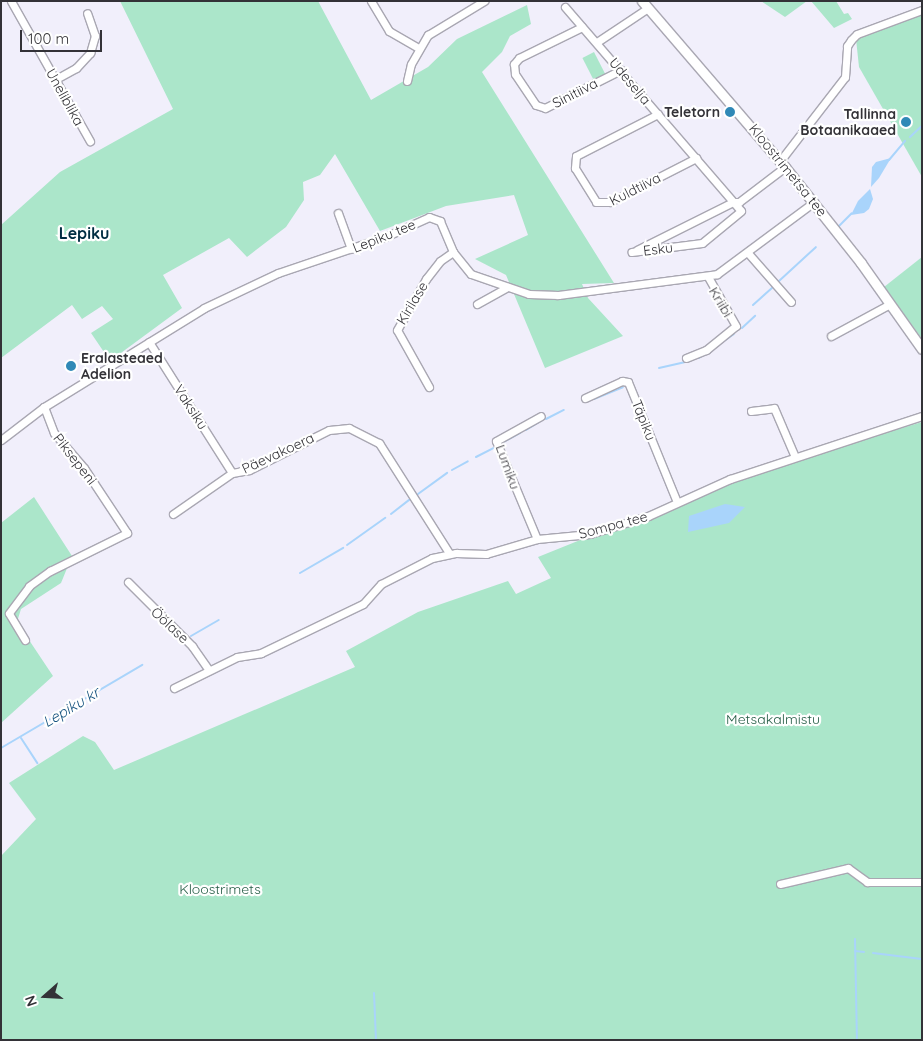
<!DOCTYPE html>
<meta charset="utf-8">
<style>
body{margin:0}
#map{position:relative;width:923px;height:1041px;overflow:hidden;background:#f1effb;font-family:Quicksand,sans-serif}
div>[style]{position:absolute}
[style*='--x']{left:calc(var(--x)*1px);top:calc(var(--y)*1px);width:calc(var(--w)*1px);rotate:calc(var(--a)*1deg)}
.green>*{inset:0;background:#abe6ca;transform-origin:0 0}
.water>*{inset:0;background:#a9d4fb}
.stream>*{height:2px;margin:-1px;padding:0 1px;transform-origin:1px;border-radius:1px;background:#a9d4fb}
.roads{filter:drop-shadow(1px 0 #a9a7b2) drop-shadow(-1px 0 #a9a7b2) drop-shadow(0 1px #a9a7b2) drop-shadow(0 -1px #a9a7b2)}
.minor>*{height:7px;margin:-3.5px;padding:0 3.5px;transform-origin:3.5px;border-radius:3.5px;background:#fff}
.major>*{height:9px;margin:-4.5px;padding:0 4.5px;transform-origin:4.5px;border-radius:4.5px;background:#fff}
.dots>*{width:14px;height:14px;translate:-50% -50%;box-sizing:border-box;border:2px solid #fff;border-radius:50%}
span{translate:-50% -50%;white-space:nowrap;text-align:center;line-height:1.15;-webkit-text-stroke:4.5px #fff;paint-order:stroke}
.street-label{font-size:14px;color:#333237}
.poi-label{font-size:14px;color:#333237;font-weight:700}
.right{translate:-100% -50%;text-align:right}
.left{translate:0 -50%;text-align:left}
.park-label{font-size:14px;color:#255d46}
.water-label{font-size:15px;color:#16537f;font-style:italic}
.quarter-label{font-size:16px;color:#002d42;font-weight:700}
.frame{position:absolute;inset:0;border:2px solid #333237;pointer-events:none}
.north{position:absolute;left:20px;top:971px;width:50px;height:50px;-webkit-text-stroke:4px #fff;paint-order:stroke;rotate:251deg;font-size:14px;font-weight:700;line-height:20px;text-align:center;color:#333237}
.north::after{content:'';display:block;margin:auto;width:18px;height:22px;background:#333237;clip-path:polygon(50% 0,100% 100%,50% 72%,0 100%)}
.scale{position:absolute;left:20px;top:30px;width:82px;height:22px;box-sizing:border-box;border:2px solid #333237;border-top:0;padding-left:6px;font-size:15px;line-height:18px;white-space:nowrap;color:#333237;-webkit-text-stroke:4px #fff;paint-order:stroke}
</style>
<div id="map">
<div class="green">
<i style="clip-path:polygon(120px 1px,318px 1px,371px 100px,428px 67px,457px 39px,527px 5px,531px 24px,510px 36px,502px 52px,482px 72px,614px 283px,582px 284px,588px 298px,623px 336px,545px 368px,506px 275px,475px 259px,528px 235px,514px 195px,446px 206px,380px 231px,335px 154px,320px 175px,303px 182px,304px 200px,286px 227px,247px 257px,229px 238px,163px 275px,182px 308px,110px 361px,91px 333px,113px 319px,102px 306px,82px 319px,72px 305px,1px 358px,1px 225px,60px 172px,173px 109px)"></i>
<i style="clip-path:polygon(761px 1px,807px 1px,785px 17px)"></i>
<i style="clip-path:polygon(811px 1px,836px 1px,844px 14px,848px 13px,852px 19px,834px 28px)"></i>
<i style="clip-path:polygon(922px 13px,922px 177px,859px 67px,856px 39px)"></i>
<i style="left:594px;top:52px;width:25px;height:13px;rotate:63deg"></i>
<i style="clip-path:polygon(922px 257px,922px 339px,884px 287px)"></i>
<i style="clip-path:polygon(922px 422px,922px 1040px,1px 1040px,1px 856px,36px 819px,9px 783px,83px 736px,95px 742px,114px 770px,355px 667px,346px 651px,418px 612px,508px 581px,516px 594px,551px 578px,538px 557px,615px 526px,647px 521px,758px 471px)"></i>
<i style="clip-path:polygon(34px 497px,72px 556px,61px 583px,21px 609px,17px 622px,53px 676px,1px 723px,1px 523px)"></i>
</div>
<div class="water">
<i style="clip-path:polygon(891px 158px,879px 178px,871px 187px,872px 167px,876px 162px)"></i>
<i style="clip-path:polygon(870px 189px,873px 199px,869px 209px,864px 213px,851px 215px,858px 201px)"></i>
<i style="clip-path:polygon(725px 504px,745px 507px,729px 523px,688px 532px,689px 516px)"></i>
</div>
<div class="stream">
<i style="--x:910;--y:137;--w:16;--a:-43"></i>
<i style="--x:889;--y:160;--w:25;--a:-50"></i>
<i style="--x:839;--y:226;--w:18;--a:-45"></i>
<i style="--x:779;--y:281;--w:50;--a:-42.6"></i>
<i style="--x:753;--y:305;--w:27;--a:-42"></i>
<i style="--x:742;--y:328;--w:18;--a:-43"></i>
<i style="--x:699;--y:358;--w:42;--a:-34.4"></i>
<i style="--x:659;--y:368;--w:26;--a:-13"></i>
<i style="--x:594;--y:399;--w:31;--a:-22"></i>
<i style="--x:546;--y:419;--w:20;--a:-27"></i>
<i style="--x:526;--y:430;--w:15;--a:-32"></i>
<i style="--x:500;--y:444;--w:23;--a:-29"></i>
<i style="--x:476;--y:457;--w:20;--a:-27"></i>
<i style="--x:452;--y:470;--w:18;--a:-29"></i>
<i style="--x:418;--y:494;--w:36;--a:-36"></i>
<i style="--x:391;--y:514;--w:23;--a:-38"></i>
<i style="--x:347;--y:545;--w:47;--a:-35.4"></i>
<i style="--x:300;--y:573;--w:50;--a:-30.2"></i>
<i style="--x:191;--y:636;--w:32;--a:-30"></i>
<i style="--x:21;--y:738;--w:30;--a:57"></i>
<i style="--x:1;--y:748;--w:164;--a:-30.5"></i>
<i style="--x:855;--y:939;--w:101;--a:88.9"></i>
<i style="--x:855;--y:951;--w:9;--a:6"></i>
<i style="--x:873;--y:953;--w:49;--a:7"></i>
<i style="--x:374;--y:993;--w:47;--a:87.6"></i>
</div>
<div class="roads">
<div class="minor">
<i style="--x:11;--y:1;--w:161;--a:60.6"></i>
<i style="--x:371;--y:1;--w:35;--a:59"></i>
<i style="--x:389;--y:31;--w:34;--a:30"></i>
<i style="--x:565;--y:7;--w:269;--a:49.2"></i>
<i style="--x:741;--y:211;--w:50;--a:140.6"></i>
<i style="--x:702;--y:243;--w:71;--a:172.7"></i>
<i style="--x:582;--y:27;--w:70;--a:153.8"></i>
<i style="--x:519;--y:58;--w:8;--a:130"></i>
<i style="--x:514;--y:64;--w:10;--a:84"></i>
<i style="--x:515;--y:74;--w:37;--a:56"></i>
<i style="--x:536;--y:105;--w:9;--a:18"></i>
<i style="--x:545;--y:108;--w:85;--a:-26.6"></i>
<i style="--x:597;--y:42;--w:61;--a:-33.7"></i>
<i style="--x:56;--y:79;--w:23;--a:-29"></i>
<i style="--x:76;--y:68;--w:21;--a:-47"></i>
<i style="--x:90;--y:53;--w:18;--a:-74"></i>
<i style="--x:95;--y:36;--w:24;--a:-109"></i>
<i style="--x:407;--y:81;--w:17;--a:-77"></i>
<i style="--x:411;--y:64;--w:34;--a:-60"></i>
<i style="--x:428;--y:35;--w:66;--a:-31.3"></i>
<i style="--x:658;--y:114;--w:92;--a:152.9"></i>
<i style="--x:576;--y:156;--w:12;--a:95"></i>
<i style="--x:575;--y:168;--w:40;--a:58"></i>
<i style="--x:596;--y:202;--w:14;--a:0"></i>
<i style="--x:610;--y:202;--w:97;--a:-27.1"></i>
<i style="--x:780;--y:161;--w:106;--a:-52.3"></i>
<i style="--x:845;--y:77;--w:31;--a:-86"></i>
<i style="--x:847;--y:46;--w:7;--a:-56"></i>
<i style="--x:851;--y:40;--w:8;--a:-45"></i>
<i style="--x:857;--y:34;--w:69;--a:-20.3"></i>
<i style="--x:338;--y:213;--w:38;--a:70"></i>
<i style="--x:637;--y:250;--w:107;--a:-26.6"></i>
<i style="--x:733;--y:202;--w:6;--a:0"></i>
<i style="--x:739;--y:202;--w:58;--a:-37.3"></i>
<i style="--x:748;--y:253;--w:65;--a:48.7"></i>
<i style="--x:477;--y:304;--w:35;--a:-29"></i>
<i style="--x:831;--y:336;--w:67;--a:-28.5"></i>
<i style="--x:149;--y:342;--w:155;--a:57.6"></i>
<i style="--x:686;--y:358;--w:22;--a:-22"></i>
<i style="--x:706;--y:350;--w:38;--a:-39"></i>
<i style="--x:736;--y:326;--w:56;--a:-119.7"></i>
<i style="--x:429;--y:387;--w:65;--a:-119.3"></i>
<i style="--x:397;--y:330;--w:59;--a:-60.4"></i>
<i style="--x:426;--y:279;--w:23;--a:-52"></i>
<i style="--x:440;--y:261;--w:16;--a:-35"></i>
<i style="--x:585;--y:398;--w:41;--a:-24.7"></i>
<i style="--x:622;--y:381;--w:6;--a:9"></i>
<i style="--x:628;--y:382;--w:130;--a:67.8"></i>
<i style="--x:751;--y:411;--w:23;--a:-7"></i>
<i style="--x:774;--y:408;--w:53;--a:66.8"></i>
<i style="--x:1;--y:440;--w:54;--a:-37.5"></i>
<i style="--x:44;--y:407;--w:188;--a:-31.7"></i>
<i style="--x:204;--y:308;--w:82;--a:-25.3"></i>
<i style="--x:278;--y:273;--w:115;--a:-18.7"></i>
<i style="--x:387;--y:236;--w:46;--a:-24.3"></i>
<i style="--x:429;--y:217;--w:12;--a:20"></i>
<i style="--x:440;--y:221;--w:34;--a:67"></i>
<i style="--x:453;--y:252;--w:28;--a:51"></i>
<i style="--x:471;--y:274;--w:61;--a:19"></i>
<i style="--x:529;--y:294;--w:29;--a:2"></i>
<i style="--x:558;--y:295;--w:160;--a:-7.5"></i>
<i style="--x:717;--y:274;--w:121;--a:-36.6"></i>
<i style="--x:173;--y:514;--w:72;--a:-34.8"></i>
<i style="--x:232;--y:473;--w:17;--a:-10"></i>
<i style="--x:249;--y:470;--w:89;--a:-26.6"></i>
<i style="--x:329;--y:430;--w:20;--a:-6"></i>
<i style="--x:349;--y:428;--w:34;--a:27"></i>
<i style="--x:379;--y:443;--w:130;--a:57.5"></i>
<i style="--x:537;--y:539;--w:106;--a:-112.7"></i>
<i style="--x:496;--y:441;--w:51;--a:-29.1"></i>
<i style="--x:128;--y:582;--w:91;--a:45"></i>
<i style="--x:192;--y:646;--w:29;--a:55"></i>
<i style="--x:25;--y:640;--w:31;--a:-121"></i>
<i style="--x:9;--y:613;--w:34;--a:-53"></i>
<i style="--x:29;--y:586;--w:26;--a:-36"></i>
<i style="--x:50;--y:571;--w:86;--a:-26.3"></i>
<i style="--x:127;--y:533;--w:78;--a:-123.5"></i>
<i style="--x:84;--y:468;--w:46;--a:-130.6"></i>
<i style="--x:54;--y:433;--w:28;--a:-111"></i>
<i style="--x:174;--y:688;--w:70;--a:-26.2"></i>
<i style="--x:237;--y:657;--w:24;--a:-9"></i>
<i style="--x:261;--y:653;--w:113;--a:-25.7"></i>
<i style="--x:363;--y:604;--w:27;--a:-48"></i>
<i style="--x:381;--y:584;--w:57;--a:-27"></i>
<i style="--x:432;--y:558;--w:25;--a:-12"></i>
<i style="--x:456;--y:553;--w:30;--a:2"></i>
<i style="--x:486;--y:554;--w:53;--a:-16.4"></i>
<i style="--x:537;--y:539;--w:53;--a:-5.4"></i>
<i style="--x:590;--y:534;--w:61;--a:-17.2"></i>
<i style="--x:648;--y:516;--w:90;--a:-24.3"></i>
<i style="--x:730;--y:479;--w:202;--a:-18.2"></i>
<i style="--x:780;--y:884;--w:70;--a:-13.2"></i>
<i style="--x:848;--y:868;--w:24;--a:36"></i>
<i style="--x:867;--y:882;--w:55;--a:0"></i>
</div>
<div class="major">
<i style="--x:642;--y:1;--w:219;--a:49.3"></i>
<i style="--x:785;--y:167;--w:122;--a:51.6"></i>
<i style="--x:861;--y:263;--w:105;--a:54.7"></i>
</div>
</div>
<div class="dots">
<i style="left:730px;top:112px;background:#3089b7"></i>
<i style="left:906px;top:122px;background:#3089b7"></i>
<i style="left:71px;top:366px;background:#3089b7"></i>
</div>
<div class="street-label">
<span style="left:630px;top:81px;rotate:50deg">Udeselja</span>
<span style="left:575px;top:93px;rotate:-27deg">Sinitiiva</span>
<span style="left:65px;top:97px;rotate:61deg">Uneliblika</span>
<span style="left:788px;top:170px;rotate:51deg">Kloostrimetsa tee</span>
<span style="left:635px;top:189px;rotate:-27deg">Kuldtiiva</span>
<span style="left:384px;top:236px;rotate:-22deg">Lepiku tee</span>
<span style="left:658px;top:249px;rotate:-7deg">Esku</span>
<span style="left:721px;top:302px;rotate:59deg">Kriibi</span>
<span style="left:412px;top:303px;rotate:-59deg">Kirilase</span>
<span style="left:191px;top:407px;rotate:57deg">Vaksiku</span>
<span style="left:644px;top:420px;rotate:68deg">Täpiku</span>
<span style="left:278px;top:453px;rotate:-25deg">Päevakoera</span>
<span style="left:75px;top:459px;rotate:52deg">Piksepeni</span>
<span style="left:508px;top:467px;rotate:70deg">Lumiku</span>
<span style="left:613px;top:525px;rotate:-15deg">Sompa tee</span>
<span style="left:170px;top:625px;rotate:43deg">Öölase</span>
</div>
<div class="poi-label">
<span class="right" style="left:720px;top:112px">Teletorn</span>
<span class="right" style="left:896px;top:122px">Tallinna<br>Botaanikaaed</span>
<span class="left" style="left:81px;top:366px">Eralasteaed<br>Adelion</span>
</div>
<div class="park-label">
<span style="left:773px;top:719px">Metsakalmistu</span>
<span style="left:220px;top:889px">Kloostrimets</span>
</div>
<div class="water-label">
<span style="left:71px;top:707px;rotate:-31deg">Lepiku kr</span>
</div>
<div class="quarter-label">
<span style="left:84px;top:233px">Lepiku</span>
</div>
<div class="frame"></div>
<div class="north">N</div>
<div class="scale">100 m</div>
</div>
